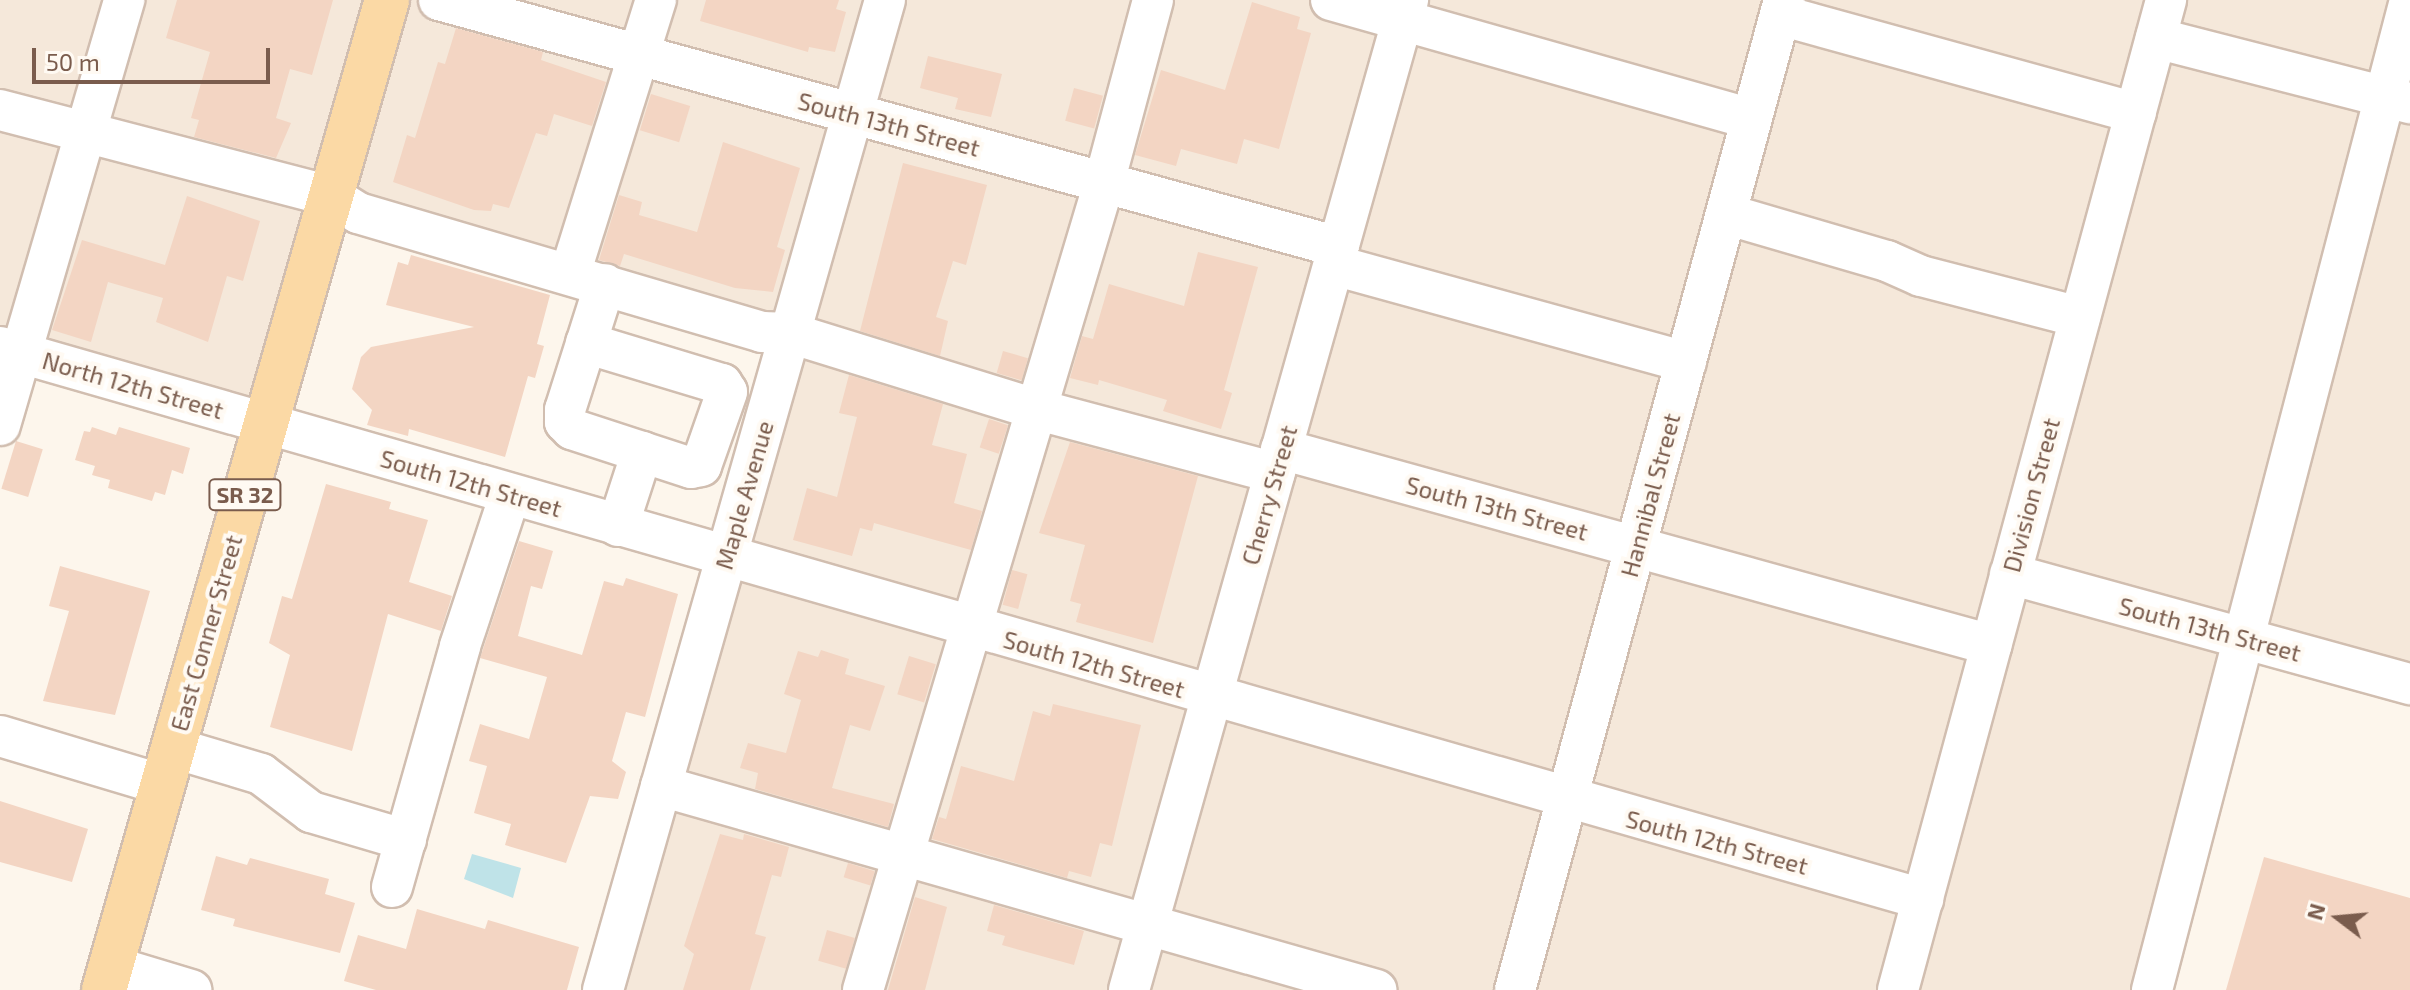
<!DOCTYPE html>
<style>
body{margin:0}
#map{position:relative;width:2410px;height:990px;overflow:hidden;background:#fdf6ec;font-family:"Exo 2",sans-serif}
div>[style]{position:absolute}
[style*='--x']{left:calc(var(--x)*1px);top:calc(var(--y)*1px);width:calc(var(--w)*1px);rotate:calc(var(--a)*1deg)}
.residential>*{inset:0;background:#f5e8da}
.water>*{inset:0;background:#bfe3e8}
.building>*{inset:0;background:#f3d5c3;transform-origin:0 0}
.roads{filter:drop-shadow(2px 0 #d1beb0) drop-shadow(-2px 0 #d1beb0) drop-shadow(0 2px #d1beb0) drop-shadow(0 -2px #d1beb0)}
.minor>*{height:40px;margin:-20px;padding:0 20px;transform-origin:20px;border-radius:20px;background:#fff}
.major>*{height:44px;margin:-22px;padding:0 22px;transform-origin:22px;border-radius:22px;background:#fbd9a5}
span{translate:-50% -50%;white-space:nowrap;text-align:center;line-height:1.15;-webkit-text-stroke:8px #fffaf3;paint-order:stroke}
.shield-label span{padding:2px 6px;background:#fffaf3;border:2px solid;border-radius:6px;-webkit-text-stroke-width:0}
.shield-label{font-size:22px;color:#7a5c4d;font-weight:700}
.street-label{font-size:24px;color:#7a5c4d}
.north{position:absolute;left:2298px;top:878px;width:80px;height:80px;-webkit-text-stroke:6px #fffaf3;paint-order:stroke;rotate:286deg;font-size:22px;font-weight:700;line-height:32px;text-align:center;color:#7a5c4d}
.north::after{content:'';display:block;margin:auto;width:28px;height:36px;background:#7a5c4d;clip-path:polygon(50% 0,100% 100%,50% 72%,0 100%)}
.scale{position:absolute;left:32px;top:48px;width:238px;height:36px;box-sizing:border-box;border:4px solid #7a5c4d;border-top:0;padding-left:10px;font-size:24px;line-height:28px;white-space:nowrap;color:#7a5c4d;-webkit-text-stroke:6px #fffaf3;paint-order:stroke}
</style>
<div id="map">
<div class="residential">
<i style="clip-path:polygon(0 0,374px 0,254px 408px,0 338px)"></i>
<i style="clip-path:polygon(397px 0,874px 0,779px 328px,340px 194px)"></i>
<i style="clip-path:polygon(901px 0,1395px 0,1114px 990px,622px 990px)"></i>
<i style="clip-path:polygon(1412px 0,2410px 0,2410px 667px,2234px 619px,2130px 990px,1140px 990px)"></i>
</div>
<div class="water">
<i style="clip-path:polygon(472px 854px,521px 868px,513px 898px,464px 879px)"></i>
</div>
<div class="building">
<i style="clip-path:polygon(177px 0,333px 0,312px 75px,290px 69px,276px 118px,291px 123px,276px 158px,194px 137px,199px 120px,191px 118px,210px 52px,166px 38px)"></i>
<i style="clip-path:polygon(706px 0,839px 0,836px 9px,846px 12px,835px 52px,809px 47px,808px 52px,700px 21px)"></i>
<i style="clip-path:polygon(1252px 2px,1300px 17px,1297px 29px,1311px 33px,1279px 149px,1244px 139px,1237px 164px,1181px 149px,1176px 166px,1135px 155px,1161px 70px,1225px 90px)"></i>
<i style="clip-path:polygon(456px 28px,543px 52px,541px 60px,606px 82px,592px 126px,554px 114px,547px 136px,536px 133px,509px 208px,493px 204px,491px 211px,474px 210px,393px 182px,407px 135px,415px 138px,438px 62px,445px 64px)"></i>
<i style="clip-path:polygon(928px 56px,1002px 74px,991px 117px,955px 109px,958px 98px,920px 88px)"></i>
<i style="left:1074px;top:88px;width:30px;height:34px;rotate:15deg"></i>
<i style="left:651px;top:94px;width:41px;height:38px;rotate:17deg"></i>
<i style="clip-path:polygon(723px 142px,800px 168px,777px 247px,785px 250px,773px 292px,735px 288px,624px 254px,620px 266px,599px 260px,619px 195px,642px 202px,639px 215px,697px 232px)"></i>
<i style="clip-path:polygon(903px 163px,987px 185px,966px 265px,953px 261px,936px 317px,948px 321px,940px 356px,860px 331px)"></i>
<i style="clip-path:polygon(187px 196px,260px 221px,243px 281px,227px 276px,208px 342px,156px 322px,163px 298px,108px 282px,91px 342px,52px 330px,82px 240px,165px 265px)"></i>
<i style="clip-path:polygon(1198px 252px,1258px 267px,1224px 390px,1232px 393px,1221px 429px,1163px 411px,1167px 400px,1099px 380px,1098px 385px,1070px 378px,1082px 336px,1093px 339px,1109px 284px,1184px 306px)"></i>
<i style="clip-path:polygon(411px 255px,550px 295px,537px 344px,544px 346px,535px 378px,528px 376px,505px 457px,409px 429px,408px 436px,367px 425px,372px 410px,352px 389px,361px 357px,371px 347px,474px 327px,386px 305px,398px 262px,408px 265px)"></i>
<i style="left:1003px;top:351px;width:26px;height:23px;rotate:16deg"></i>
<i style="clip-path:polygon(849px 375px,943px 404px,932px 445px,967px 454px,954px 503px,982px 511px,971px 550px,874px 523px,872px 531px,860px 528px,852px 556px,793px 540px,807px 488px,837px 497px,857px 417px,839px 413px)"></i>
<i style="left:989px;top:419px;width:20px;height:30px;rotate:18deg"></i>
<i style="clip-path:polygon(92px 427px,116px 435px,119px 427px,190px 448px,183px 474px,172px 470px,165px 495px,155px 492px,152px 501px,108px 488px,110px 480px,92px 475px,95px 466px,75px 460px,84px 431px,90px 432px)"></i>
<i style="left:16px;top:441px;width:28px;height:50px;rotate:17deg"></i>
<i style="clip-path:polygon(1070px 442px,1198px 476px,1153px 643px,1076px 622px,1081px 604px,1070px 601px,1085px 545px,1039px 533px)"></i>
<i style="clip-path:polygon(326px 484px,391px 502px,389px 509px,428px 520px,409px 582px,452px 596px,441px 631px,388px 614px,352px 751px,270px 727px,290px 655px,269px 643px,282px 596px,292px 599px)"></i>
<i style="clip-path:polygon(519px 541px,553px 551px,542px 589px,531px 586px,518px 636px,582px 655px,604px 581px,623px 586px,626px 578px,678px 594px,645px 717px,626px 712px,612px 761px,626px 772px,618px 799px,590px 796px,566px 863px,505px 845px,511px 824px,474px 813px,487px 766px,469px 761px,480px 724px,529px 739px,547px 677px,480px 658px)"></i>
<i style="clip-path:polygon(60px 566px,150px 591px,115px 715px,43px 701px,69px 611px,49px 606px)"></i>
<i style="left:1012px;top:570px;width:16px;height:36px;rotate:15deg"></i>
<i style="clip-path:polygon(821px 650px,849px 659px,845px 674px,885px 686px,870px 731px,850px 725px,832px 788px,894px 804px,888px 827px,755px 789px,758px 773px,740px 768px,748px 743px,786px 753px,801px 700px,784px 694px,798px 651px,818px 657px)"></i>
<i style="left:909px;top:656px;width:28px;height:40px;rotate:17deg"></i>
<i style="clip-path:polygon(1053px 704px,1141px 725px,1112px 846px,1100px 843px,1091px 877px,1069px 871px,1067px 878px,932px 839px,939px 817px,946px 819px,961px 766px,1014px 781px,1033px 711px,1050px 716px)"></i>
<i style="clip-path:polygon(0 801px,88px 829px,72px 882px,0 862px)"></i>
<i style="clip-path:polygon(720px 834px,743px 840px,744px 834px,789px 847px,781px 877px,772px 875px,755px 934px,766px 937px,750px 990px,683px 990px,694px 954px,684px 946px)"></i>
<i style="clip-path:polygon(216px 856px,247px 865px,250px 858px,329px 879px,325px 894px,355px 903px,340px 953px,233px 926px,235px 919px,201px 910px)"></i>
<i style="clip-path:polygon(2264px 857px,2410px 898px,2410px 990px,2226px 990px)"></i>
<i style="left:848px;top:863px;width:28px;height:15px;rotate:17deg"></i>
<i style="clip-path:polygon(915px 897px,947px 907px,925px 990px,888px 990px)"></i>
<i style="clip-path:polygon(994px 905px,1084px 931px,1074px 965px,1002px 945px,1005px 936px,987px 931px)"></i>
<i style="clip-path:polygon(417px 909px,485px 929px,488px 920px,579px 947px,567px 990px,376px 990px,344px 981px,358px 935px,406px 949px)"></i>
<i style="left:827px;top:930px;width:29px;height:32px;rotate:16deg"></i>
</div>
<div class="roads">
<div class="minor">
<i style="--x:439;--y:0;--w:933;--a:15.35"></i>
<i style="--x:1331;--y:0;--w:437;--a:15.8"></i>
<i style="--x:1780;--y:15;--w:369;--a:15.4"></i>
<i style="--x:2156;--y:38;--w:262;--a:14.4"></i>
<i style="--x:0;--y:110;--w:342;--a:14.6"></i>
<i style="--x:331;--y:196;--w:32;--a:32"></i>
<i style="--x:358;--y:213;--w:421;--a:16.4"></i>
<i style="--x:762;--y:332;--w:28;--a:2"></i>
<i style="--x:790;--y:333;--w:257;--a:17.2"></i>
<i style="--x:1035;--y:409;--w:248;--a:14.9"></i>
<i style="--x:1726;--y:214;--w:168;--a:16.3"></i>
<i style="--x:1887;--y:261;--w:37;--a:24"></i>
<i style="--x:1921;--y:276;--w:164;--a:14.5"></i>
<i style="--x:1334;--y:265;--w:365;--a:15.4"></i>
<i style="--x:570;--y:274;--w:287;--a:-72.6"></i>
<i style="--x:586;--y:343;--w:142;--a:16.8"></i>
<i style="--x:722;--y:384;--w:9;--a:58"></i>
<i style="--x:727;--y:392;--w:78;--a:109.4"></i>
<i style="--x:701;--y:466;--w:10;--a:169"></i>
<i style="--x:691;--y:468;--w:125;--a:-161.9"></i>
<i style="--x:572;--y:429;--w:10;--a:-135"></i>
<i style="--x:565;--y:422;--w:12;--a:-90"></i>
<i style="--x:565;--y:410;--w:132;--a:-72.4"></i>
<i style="--x:0;--y:347;--w:2001;--a:16.02"></i>
<i style="--x:0;--y:425;--w:443;--a:-73.7"></i>
<i style="--x:1281;--y:449;--w:737;--a:15.43"></i>
<i style="--x:618;--y:526;--w:78;--a:-72"></i>
<i style="--x:2010;--y:574;--w:415;--a:15.4"></i>
<i style="--x:0;--y:736;--w:170;--a:16.7"></i>
<i style="--x:174;--y:748;--w:91;--a:16.6"></i>
<i style="--x:261;--y:774;--w:63;--a:37.2"></i>
<i style="--x:311;--y:812;--w:99;--a:16.4"></i>
<i style="--x:661;--y:786;--w:744;--a:15.92"></i>
<i style="--x:392;--y:887;--w:250;--a:-74.2"></i>
<i style="--x:460;--y:646;--w:159;--a:-71.7"></i>
<i style="--x:111;--y:966;--w:84;--a:16.7"></i>
<i style="--x:603;--y:990;--w:1029;--a:-74.1"></i>
<i style="--x:863;--y:990;--w:842;--a:-73.37"></i>
<i style="--x:1104;--y:183;--w:189;--a:-75"></i>
<i style="--x:1129;--y:990;--w:1029;--a:-74.26"></i>
<i style="--x:1515;--y:990;--w:1026;--a:-74.8"></i>
<i style="--x:1898;--y:990;--w:1026;--a:-74.85"></i>
<i style="--x:2152;--y:990;--w:1023;--a:-75.39"></i>
</div>
<div class="major">
<i style="--x:104;--y:990;--w:1030;--a:-74.05"></i>
</div>
</div>
<div class="shield-label">
<span style="left:245px;top:495px">SR 32</span>
</div>
<div class="street-label">
<span style="left:889px;top:124px;rotate:15deg">South 13th Street</span>
<span style="left:133px;top:385px;rotate:16deg">North 12th Street</span>
<span style="left:471px;top:483px;rotate:16deg">South 12th Street</span>
<span style="left:744px;top:495px;rotate:-74deg">Maple Avenue</span>
<span style="left:1269px;top:495px;rotate:-74deg">Cherry Street</span>
<span style="left:1650px;top:495px;rotate:-75deg">Hannibal Street</span>
<span style="left:2031px;top:495px;rotate:-75deg">Division Street</span>
<span style="left:1497px;top:508px;rotate:15deg">South 13th Street</span>
<span style="left:2210px;top:629px;rotate:15deg">South 13th Street</span>
<span style="left:206px;top:633px;rotate:-74deg">East Conner Street</span>
<span style="left:1094px;top:664px;rotate:16deg">South 12th Street</span>
<span style="left:1717px;top:842px;rotate:15deg">South 12th Street</span>
</div>
<div class="north">N</div>
<div class="scale">50 m</div>
</div>
